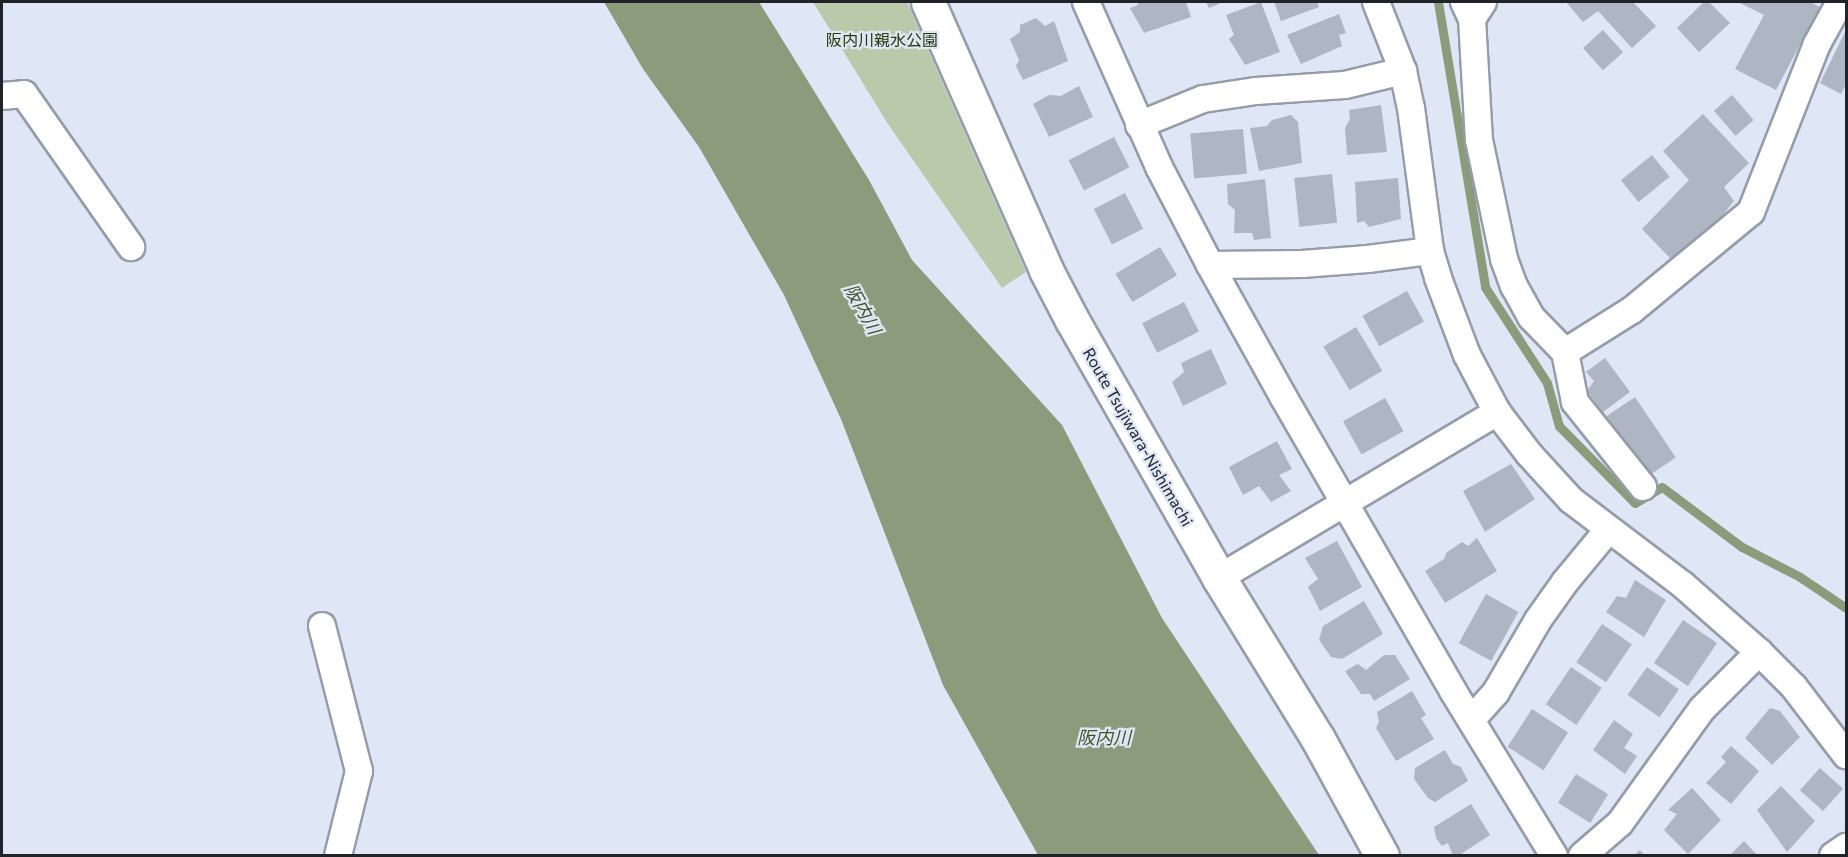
<!DOCTYPE html>
<meta charset="utf-8">
<style>
body{margin:0}
#map{position:relative;width:1848px;height:857px;overflow:hidden;background:#dfe6f5;font-family:Commissioner,"Noto Sans JP",sans-serif}
div>[style]{position:absolute}
[style*='--x']{left:calc(var(--x)*1px);top:calc(var(--y)*1px);width:calc(var(--w)*1px);rotate:calc(var(--a)*1deg)}
.green>*{inset:0;background:#b9caab}
.water>*{inset:0;background:#8b9c7d}
.stream>*{height:9px;margin:-4.5px;padding:0 4.5px;transform-origin:4.5px;border-radius:4.5px;background:#8b9c7d}
.building>*{inset:0;background:#aeb5c3;transform-origin:0 0}
.roads{filter:drop-shadow(2px 0 #959caa) drop-shadow(-2px 0 #959caa) drop-shadow(0 2px #959caa) drop-shadow(0 -2px #959caa)}
.street>*{height:26px;margin:-13px;padding:0 13px;transform-origin:13px;border-radius:13px;background:#fff}
.secondary>*{height:33px;margin:-16.5px;padding:0 16.5px;transform-origin:16.5px;border-radius:16.5px;background:#fff}
span{translate:-50% -50%;white-space:nowrap;text-align:center;line-height:1.15;-webkit-text-stroke:4.5px #dfe6f5;paint-order:stroke}
.park-label{font-size:16px;color:#253b09}
.street-label{font-size:16px;color:#202328}
.water-label{font-size:18px;color:#3d5424;font-style:italic}
.frame{position:absolute;inset:0;border:3px solid #202328;pointer-events:none}
</style>
<div id="map">
<div class="green">
<i style="clip-path:polygon(813px 2px,907px 2px,1026px 272px,1002px 288px,888px 124px)"></i>
</div>
<div class="water">
<i style="clip-path:polygon(604px 2px,759px 2px,869px 180px,912px 260px,1062px 425px,1162px 618px,1319px 855px,1038px 855px,943px 685px,841px 419px,784px 295px,699px 147px,643px 69px)"></i>
</div>
<div class="stream">
<i style="--x:1438;--y:2;--w:289;--a:80.6"></i>
<i style="--x:1485;--y:287;--w:114;--a:57.1"></i>
<i style="--x:1547;--y:383;--w:45;--a:74.4"></i>
<i style="--x:1559;--y:426;--w:108;--a:45.4"></i>
<i style="--x:1635;--y:503;--w:31;--a:-31"></i>
<i style="--x:1662;--y:487;--w:100;--a:36.9"></i>
<i style="--x:1742;--y:547;--w:65;--a:27.3"></i>
<i style="--x:1800;--y:577;--w:55;--a:34"></i>
</div>
<div class="building">
<i style="clip-path:polygon(1138px 2px,1186px 2px,1191px 17px,1144px 33px,1130px 8px,1138px 5px)"></i>
<i style="clip-path:polygon(1206px 2px,1223px 2px,1209px 8px)"></i>
<i style="clip-path:polygon(1261px 2px,1280px 52px,1245px 65px,1229px 39px,1234px 35px,1226px 15px)"></i>
<i style="clip-path:polygon(1274px 2px,1317px 2px,1319px 7px,1281px 21px)"></i>
<i style="clip-path:polygon(1566px 2px,1633px 2px,1656px 26px,1632px 48px,1598px 11px,1583px 22px)"></i>
<i style="clip-path:polygon(1704px 2px,1709px 2px,1730px 23px,1699px 52px,1677px 28px)"></i>
<i style="clip-path:polygon(1738px 2px,1810px 2px,1820px 7px,1776px 90px,1735px 69px,1764px 15px)"></i>
<i style="clip-path:polygon(1339px 14px,1346px 33px,1339px 35px,1342px 46px,1301px 64px,1287px 35px)"></i>
<i style="clip-path:polygon(1036px 18px,1045px 26px,1054px 21px,1068px 61px,1023px 80px,1016px 66px,1019px 60px,1010px 39px,1020px 32px,1020px 25px)"></i>
<i style="left:1603px;top:30px;width:30px;height:27px;rotate:48deg"></i>
<i style="clip-path:polygon(1846px 30px,1846px 84px,1841px 94px,1820px 83px)"></i>
<i style="clip-path:polygon(1079px 86px,1093px 117px,1049px 137px,1033px 104px,1049px 95px,1061px 96px)"></i>
<i style="left:1732px;top:95px;width:33px;height:24px;rotate:49deg"></i>
<i style="clip-path:polygon(1381px 105px,1387px 152px,1347px 155px,1345px 128px,1350px 119px,1349px 110px)"></i>
<i style="clip-path:polygon(1703px 114px,1749px 163px,1724px 187px,1734px 201px,1707px 235px,1671px 259px,1642px 229px,1689px 180px,1663px 151px)"></i>
<i style="clip-path:polygon(1291px 115px,1298px 122px,1302px 163px,1259px 171px,1250px 128px,1267px 126px,1272px 120px)"></i>
<i style="left:1243px;top:129px;width:45px;height:53px;rotate:85deg"></i>
<i style="left:1114px;top:137px;width:34px;height:51px;rotate:63deg"></i>
<i style="left:1652px;top:155px;width:28px;height:40px;rotate:51deg"></i>
<i style="left:1332px;top:174px;width:49px;height:38px;rotate:84deg"></i>
<i style="clip-path:polygon(1398px 178px,1401px 219px,1369px 227px,1364px 221px,1357px 223px,1355px 182px)"></i>
<i style="clip-path:polygon(1265px 179px,1271px 238px,1254px 240px,1252px 233px,1234px 233px,1235px 210px,1228px 204px,1227px 184px)"></i>
<i style="left:1125px;top:193px;width:40px;height:35px;rotate:63deg"></i>
<i style="left:1160px;top:247px;width:33px;height:52px;rotate:59deg"></i>
<i style="left:1407px;top:291px;width:35px;height:51px;rotate:61deg"></i>
<i style="left:1184px;top:302px;width:33px;height:47px;rotate:63deg"></i>
<i style="left:1356px;top:327px;width:51px;height:38px;rotate:59deg"></i>
<i style="clip-path:polygon(1211px 349px,1227px 384px,1183px 406px,1172px 382px,1184px 372px,1181px 363px)"></i>
<i style="clip-path:polygon(1605px 358px,1630px 392px,1603px 412px,1587px 391px,1594px 381px,1586px 372px)"></i>
<i style="left:1635px;top:397px;width:73px;height:34px;rotate:56deg"></i>
<i style="left:1385px;top:398px;width:38px;height:48px;rotate:61deg"></i>
<i style="clip-path:polygon(1277px 441px,1292px 469px,1279px 475px,1291px 491px,1271px 502px,1259px 486px,1243px 495px,1229px 467px)"></i>
<i style="clip-path:polygon(1511px 464px,1535px 499px,1485px 532px,1463px 491px)"></i>
<i style="clip-path:polygon(1477px 538px,1497px 571px,1445px 603px,1425px 571px,1444px 559px,1446px 553px,1462px 542px,1468px 546px)"></i>
<i style="clip-path:polygon(1337px 541px,1362px 587px,1320px 611px,1308px 587px,1318px 579px,1305px 558px)"></i>
<i style="clip-path:polygon(1635px 580px,1666px 600px,1644px 637px,1606px 612px,1617px 596px,1626px 598px)"></i>
<i style="left:1486px;top:594px;width:37px;height:56px;rotate:29deg"></i>
<i style="clip-path:polygon(1364px 601px,1383px 634px,1342px 659px,1331px 657px,1319px 640px,1323px 626px)"></i>
<i style="left:1683px;top:620px;width:41px;height:52px;rotate:34deg"></i>
<i style="left:1602px;top:624px;width:36px;height:46px;rotate:34deg"></i>
<i style="clip-path:polygon(1384px 655px,1395px 655px,1410px 679px,1374px 701px,1370px 694px,1361px 694px,1345px 671px,1358px 664px,1366px 670px)"></i>
<i style="left:1571px;top:667px;width:37px;height:45px;rotate:34deg"></i>
<i style="left:1647px;top:667px;width:39px;height:34px;rotate:35deg"></i>
<i style="clip-path:polygon(1412px 691px,1426px 715px,1421px 718px,1434px 739px,1396px 761px,1376px 728px,1379px 722px,1377px 712px)"></i>
<i style="clip-path:polygon(1770px 708px,1780px 711px,1800px 737px,1772px 765px,1745px 738px)"></i>
<i style="left:1532px;top:709px;width:43px;height:45px;rotate:33deg"></i>
<i style="clip-path:polygon(1614px 720px,1633px 734px,1624px 748px,1637px 756px,1625px 774px,1593px 750px)"></i>
<i style="clip-path:polygon(1731px 746px,1759px 771px,1731px 804px,1706px 783px,1726px 762px,1721px 757px)"></i>
<i style="clip-path:polygon(1445px 750px,1453px 764px,1461px 767px,1468px 781px,1435px 802px,1428px 798px,1414px 779px,1415px 768px)"></i>
<i style="left:1820px;top:768px;width:31px;height:30px;rotate:42deg"></i>
<i style="left:1576px;top:774px;width:38px;height:34px;rotate:32deg"></i>
<i style="clip-path:polygon(1781px 786px,1815px 821px,1787px 852px,1757px 810px)"></i>
<i style="clip-path:polygon(1692px 788px,1721px 820px,1688px 854px,1664px 830px,1677px 814px,1668px 810px)"></i>
<i style="clip-path:polygon(1471px 804px,1490px 835px,1458px 856px,1453px 856px,1448px 843px,1442px 846px,1436px 838px,1434px 827px)"></i>
<i style="clip-path:polygon(1744px 841px,1758px 856px,1729px 856px)"></i>
<i style="clip-path:polygon(1640px 850px,1645px 856px,1633px 856px)"></i>
</div>
<div class="roads">
<div class="street">
<i style="--x:1086;--y:2;--w:180;--a:66.1"></i>
<i style="--x:1159;--y:167;--w:110;--a:62.5"></i>
<i style="--x:1210;--y:265;--w:152;--a:60.9"></i>
<i style="--x:1284;--y:398;--w:338;--a:60"></i>
<i style="--x:1453;--y:691;--w:193;--a:58.5"></i>
<i style="--x:1376;--y:2;--w:74;--a:68.6"></i>
<i style="--x:1403;--y:71;--w:38;--a:78"></i>
<i style="--x:1411;--y:108;--w:144;--a:82.4"></i>
<i style="--x:1430;--y:251;--w:28;--a:73"></i>
<i style="--x:1438;--y:278;--w:82;--a:69.4"></i>
<i style="--x:1467;--y:355;--w:64;--a:62.2"></i>
<i style="--x:1497;--y:412;--w:53;--a:52.7"></i>
<i style="--x:1529;--y:454;--w:62;--a:47.6"></i>
<i style="--x:1571;--y:500;--w:141;--a:37.2"></i>
<i style="--x:1683;--y:585;--w:101;--a:41.4"></i>
<i style="--x:1759;--y:652;--w:49;--a:45"></i>
<i style="--x:1794;--y:687;--w:86;--a:52.6"></i>
<i style="--x:1464;--y:2;--w:19;--a:65"></i>
<i style="--x:1472;--y:19;--w:20;--a:-57"></i>
<i style="--x:1472;--y:19;--w:121;--a:86.7"></i>
<i style="--x:1479;--y:140;--w:122;--a:78.1"></i>
<i style="--x:1504;--y:259;--w:29;--a:70"></i>
<i style="--x:1514;--y:286;--w:35;--a:61"></i>
<i style="--x:1531;--y:317;--w:49;--a:45.8"></i>
<i style="--x:2;--y:96;--w:22;--a:-5"></i>
<i style="--x:24;--y:94;--w:187;--a:55"></i>
<i style="--x:1139;--y:125;--w:69;--a:-22.1"></i>
<i style="--x:1203;--y:99;--w:54;--a:-8.6"></i>
<i style="--x:1256;--y:91;--w:89;--a:-3.9"></i>
<i style="--x:1345;--y:85;--w:60;--a:-13.6"></i>
<i style="--x:1210;--y:265;--w:92;--a:-0.6"></i>
<i style="--x:1302;--y:264;--w:66;--a:-4.3"></i>
<i style="--x:1368;--y:259;--w:63;--a:-7.4"></i>
<i style="--x:1643;--y:487;--w:109;--a:-128.7"></i>
<i style="--x:1575;--y:402;--w:51;--a:-101.3"></i>
<i style="--x:1565;--y:352;--w:79;--a:-32.1"></i>
<i style="--x:1632;--y:310;--w:154;--a:-39.5"></i>
<i style="--x:1751;--y:212;--w:180;--a:-68.6"></i>
<i style="--x:1817;--y:44;--w:48;--a:-61.3"></i>
<i style="--x:1219;--y:578;--w:324;--a:-30.8"></i>
<i style="--x:322;--y:626;--w:150;--a:75.7"></i>
<i style="--x:359;--y:771;--w:88;--a:103.9"></i>
<i style="--x:1472;--y:719;--w:36;--a:-48"></i>
<i style="--x:1496;--y:692;--w:83;--a:-59.7"></i>
<i style="--x:1538;--y:620;--w:47;--a:-54.6"></i>
<i style="--x:1565;--y:582;--w:67;--a:-50.4"></i>
<i style="--x:1582;--y:856;--w:50;--a:-41"></i>
<i style="--x:1620;--y:823;--w:140;--a:-54.3"></i>
<i style="--x:1702;--y:709;--w:81;--a:-45"></i>
<i style="--x:1833;--y:856;--w:16;--a:-35"></i>
</div>
<div class="secondary">
<i style="--x:928;--y:2;--w:293;--a:66.2"></i>
<i style="--x:1046;--y:270;--w:56;--a:62.5"></i>
<i style="--x:1072;--y:320;--w:297;--a:60.3"></i>
<i style="--x:1219;--y:578;--w:189;--a:58.4"></i>
<i style="--x:1318;--y:739;--w:133;--a:61.3"></i>
</div>
</div>
<div class="park-label">
<span style="left:882px;top:40px">阪内川親水公園</span>
</div>
<div class="street-label">
<span style="left:1138px;top:437px;rotate:60deg">Route Tsujiwara-Nishimachi</span>
</div>
<div class="water-label">
<span style="left:863px;top:309px;rotate:61deg">阪内川</span>
<span style="left:1104px;top:737px">阪内川</span>
</div>
<div class="frame"></div>
</div>
